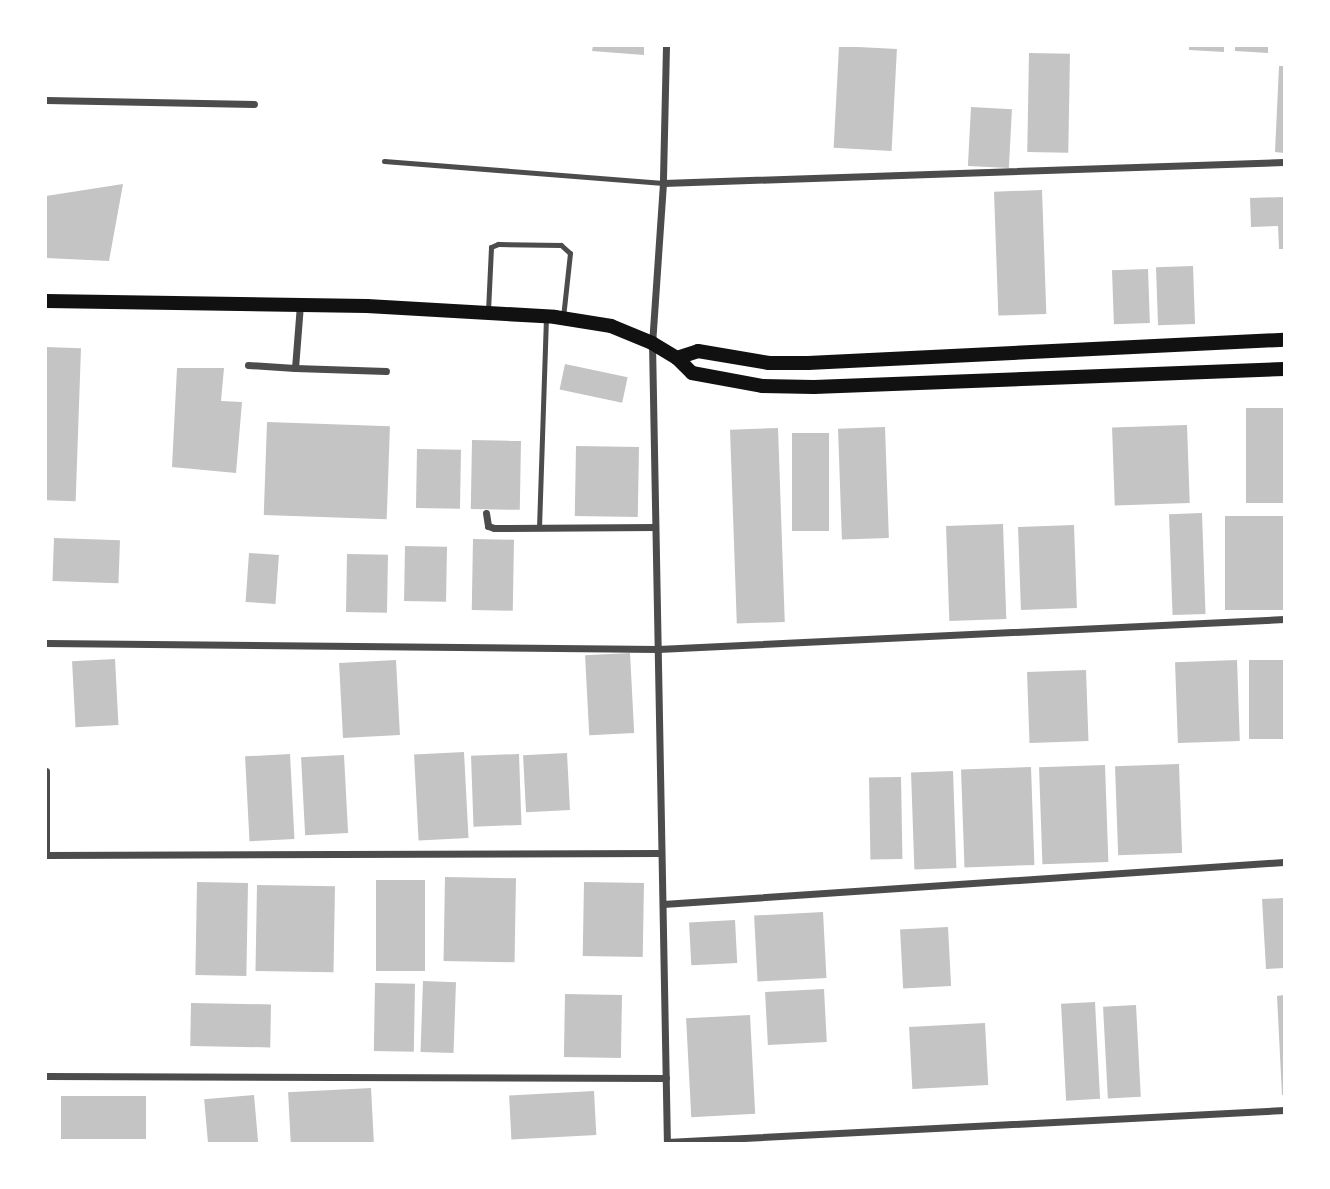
<!DOCTYPE html>
<style>
body{margin:0}
#map{position:relative;width:1330px;height:1189px;overflow:hidden;background:#fff;font-family:Lato,sans-serif}
div>[style]{position:absolute}
[style*='--x']{left:calc(var(--x)*1px);top:calc(var(--y)*1px);width:calc(var(--w)*1px);rotate:calc(var(--a)*1deg)}
.building>*{inset:0;background:#c4c4c4;transform-origin:0 0}
.service>*{height:5px;margin:-2.5px;padding:0 2.5px;transform-origin:2.5px;border-radius:2.5px;background:#4c4c4c}
.minor>*{height:7px;margin:-3.5px;padding:0 3.5px;transform-origin:3.5px;border-radius:3.5px;background:#4c4c4c}
.secondary>*{height:14px;margin:-7px;padding:0 7px;transform-origin:7px;border-radius:7px;background:#111}
span{translate:-50% -50%;white-space:nowrap;text-align:center;line-height:1.15;-webkit-text-stroke:5px #fff;paint-order:stroke}
.frame{position:absolute;inset:0;border:47px solid #fff;pointer-events:none}
</style>
<div id="map">
<div class="building">
<i style="clip-path:polygon(593px 46px,644px 46px,644px 55px,592px 51px)"></i>
<i style="left:839px;top:46px;width:58px;height:102px;rotate:3deg"></i>
<i style="clip-path:polygon(1189px 46px,1224px 46px,1224px 52px,1189px 50px)"></i>
<i style="clip-path:polygon(1235px 46px,1268px 46px,1268px 53px,1235px 51px)"></i>
<i style="left:1029px;top:53px;width:41px;height:99px;rotate:1deg"></i>
<i style="clip-path:polygon(1279px 66px,1284px 66px,1284px 153px,1275px 152px)"></i>
<i style="left:971px;top:107px;width:41px;height:59px;rotate:3deg"></i>
<i style="clip-path:polygon(123px 184px,109px 261px,46px 258px,46px 196px)"></i>
<i style="left:1042px;top:190px;width:124px;height:48px;rotate:88deg"></i>
<i style="clip-path:polygon(1284px 197px,1284px 249px,1279px 249px,1278px 226px,1251px 227px,1250px 198px)"></i>
<i style="left:1193px;top:266px;width:58px;height:37px;rotate:88deg"></i>
<i style="left:1148px;top:269px;width:54px;height:36px;rotate:88deg"></i>
<i style="left:46px;top:347px;width:35px;height:153px;rotate:2deg"></i>
<i style="left:565px;top:364px;width:64px;height:26px;rotate:12deg"></i>
<i style="clip-path:polygon(177px 368px,224px 368px,221px 401px,242px 402px,236px 473px,172px 467px)"></i>
<i style="left:1284px;top:408px;width:95px;height:38px;rotate:90deg"></i>
<i style="left:267px;top:422px;width:123px;height:93px;rotate:2deg"></i>
<i style="left:1187px;top:425px;width:78px;height:75px;rotate:88deg"></i>
<i style="left:885px;top:427px;width:111px;height:47px;rotate:88deg"></i>
<i style="left:778px;top:428px;width:194px;height:48px;rotate:88deg"></i>
<i style="left:792px;top:433px;width:37px;height:98px"></i>
<i style="left:472px;top:440px;width:49px;height:69px;rotate:1deg"></i>
<i style="left:576px;top:446px;width:63px;height:70px;rotate:1deg"></i>
<i style="left:417px;top:449px;width:44px;height:59px;rotate:1deg"></i>
<i style="left:1202px;top:513px;width:101px;height:33px;rotate:88deg"></i>
<i style="left:1284px;top:516px;width:94px;height:59px;rotate:90deg"></i>
<i style="left:1003px;top:524px;width:95px;height:57px;rotate:88deg"></i>
<i style="left:1074px;top:525px;width:83px;height:56px;rotate:88deg"></i>
<i style="left:54px;top:538px;width:66px;height:43px;rotate:2deg"></i>
<i style="left:473px;top:539px;width:41px;height:71px;rotate:1deg"></i>
<i style="left:405px;top:546px;width:42px;height:55px;rotate:1deg"></i>
<i style="left:249px;top:553px;width:30px;height:49px;rotate:4deg"></i>
<i style="left:347px;top:554px;width:41px;height:58px;rotate:1deg"></i>
<i style="left:630px;top:653px;width:80px;height:45px;rotate:87deg"></i>
<i style="left:115px;top:659px;width:66px;height:43px;rotate:87deg"></i>
<i style="left:396px;top:660px;width:75px;height:57px;rotate:87deg"></i>
<i style="left:1237px;top:660px;width:81px;height:62px;rotate:88deg"></i>
<i style="left:1284px;top:660px;width:79px;height:35px;rotate:90deg"></i>
<i style="left:1086px;top:670px;width:71px;height:59px;rotate:88deg"></i>
<i style="left:464px;top:752px;width:86px;height:50px;rotate:87deg"></i>
<i style="left:567px;top:753px;width:57px;height:44px;rotate:87deg"></i>
<i style="left:290px;top:754px;width:85px;height:45px;rotate:87deg"></i>
<i style="left:519px;top:754px;width:71px;height:48px;rotate:88deg"></i>
<i style="left:344px;top:755px;width:78px;height:43px;rotate:87deg"></i>
<i style="left:1179px;top:764px;width:89px;height:64px;rotate:88deg"></i>
<i style="left:1105px;top:765px;width:97px;height:66px;rotate:88deg"></i>
<i style="left:1031px;top:767px;width:98px;height:70px;rotate:88deg"></i>
<i style="left:953px;top:771px;width:97px;height:42px;rotate:88deg"></i>
<i style="left:901px;top:777px;width:82px;height:32px;rotate:89deg"></i>
<i style="left:445px;top:877px;width:71px;height:84px;rotate:1deg"></i>
<i style="left:376px;top:880px;width:49px;height:91px"></i>
<i style="left:197px;top:882px;width:51px;height:93px;rotate:1deg"></i>
<i style="left:584px;top:882px;width:60px;height:74px;rotate:1deg"></i>
<i style="left:257px;top:885px;width:78px;height:86px;rotate:1deg"></i>
<i style="clip-path:polygon(1284px 898px,1284px 968px,1266px 969px,1262px 899px)"></i>
<i style="left:823px;top:912px;width:66px;height:69px;rotate:87deg"></i>
<i style="left:735px;top:920px;width:43px;height:46px;rotate:87deg"></i>
<i style="left:948px;top:927px;width:59px;height:48px;rotate:87deg"></i>
<i style="left:423px;top:981px;width:33px;height:71px;rotate:2deg"></i>
<i style="left:375px;top:983px;width:40px;height:68px;rotate:1deg"></i>
<i style="left:824px;top:989px;width:53px;height:59px;rotate:87deg"></i>
<i style="left:565px;top:994px;width:57px;height:63px;rotate:1deg"></i>
<i style="clip-path:polygon(1284px 995px,1284px 1095px,1282px 1095px,1277px 996px)"></i>
<i style="left:1095px;top:1002px;width:97px;height:34px;rotate:87deg"></i>
<i style="left:191px;top:1003px;width:80px;height:43px;rotate:1deg"></i>
<i style="left:1136px;top:1005px;width:92px;height:33px;rotate:87deg"></i>
<i style="left:750px;top:1015px;width:99px;height:64px;rotate:87deg"></i>
<i style="left:985px;top:1023px;width:62px;height:76px;rotate:87deg"></i>
<i style="left:371px;top:1088px;width:56px;height:83px;rotate:87deg"></i>
<i style="left:594px;top:1091px;width:44px;height:85px;rotate:87deg"></i>
<i style="left:254px;top:1095px;width:49px;height:50px;rotate:85deg"></i>
<i style="left:61px;top:1096px;width:85px;height:43px"></i>
</div>
<div class="service">
<i style="--x:384;--y:161;--w:280;--a:4.5"></i>
<i style="--x:488;--y:311;--w:64;--a:-87.3"></i>
<i style="--x:491;--y:247;--w:8;--a:-23"></i>
<i style="--x:498;--y:244;--w:63;--a:0.9"></i>
<i style="--x:561;--y:245;--w:12;--a:42"></i>
<i style="--x:570;--y:253;--w:64;--a:96.2"></i>
<i style="--x:539;--y:528;--w:210;--a:-88.1"></i>
</div>
<div class="minor">
<i style="--x:666;--y:46;--w:137;--a:91.3"></i>
<i style="--x:663;--y:183;--w:160;--a:93.9"></i>
<i style="--x:652;--y:343;--w:801;--a:88.93"></i>
<i style="--x:46;--y:100;--w:208;--a:1.1"></i>
<i style="--x:663;--y:183;--w:621;--a:-1.94"></i>
<i style="--x:248;--y:365;--w:47;--a:3.7"></i>
<i style="--x:295;--y:368;--w:63;--a:-85.5"></i>
<i style="--x:295;--y:368;--w:91;--a:1.9"></i>
<i style="--x:486;--y:513;--w:13;--a:81"></i>
<i style="--x:488;--y:526;--w:6;--a:18"></i>
<i style="--x:494;--y:528;--w:161;--a:-0.4"></i>
<i style="--x:46;--y:643;--w:612;--a:0.56"></i>
<i style="--x:658;--y:649;--w:627;--a:-2.74"></i>
<i style="--x:46;--y:771;--w:84;--a:90"></i>
<i style="--x:46;--y:855;--w:615;--a:-0.19"></i>
<i style="--x:663;--y:904;--w:622;--a:-3.87"></i>
<i style="--x:46;--y:1076;--w:620;--a:0.18"></i>
<i style="--x:667;--y:1142;--w:618;--a:-2.97"></i>
</div>
<div class="secondary">
<i style="--x:46;--y:301;--w:321;--a:0.9"></i>
<i style="--x:367;--y:306;--w:188;--a:3.3"></i>
<i style="--x:555;--y:317;--w:57;--a:9.1"></i>
<i style="--x:611;--y:326;--w:44;--a:22.5"></i>
<i style="--x:652;--y:343;--w:29;--a:31"></i>
<i style="--x:677;--y:358;--w:21;--a:45"></i>
<i style="--x:692;--y:373;--w:71;--a:10.5"></i>
<i style="--x:762;--y:386;--w:52;--a:1.1"></i>
<i style="--x:814;--y:387;--w:470;--a:-2.2"></i>
<i style="--x:677;--y:358;--w:22;--a:-18"></i>
<i style="--x:698;--y:351;--w:72;--a:9.6"></i>
<i style="--x:769;--y:363;--w:39;--a:0"></i>
<i style="--x:808;--y:363;--w:477;--a:-2.8"></i>
</div>
<div class="frame"></div>
</div>
